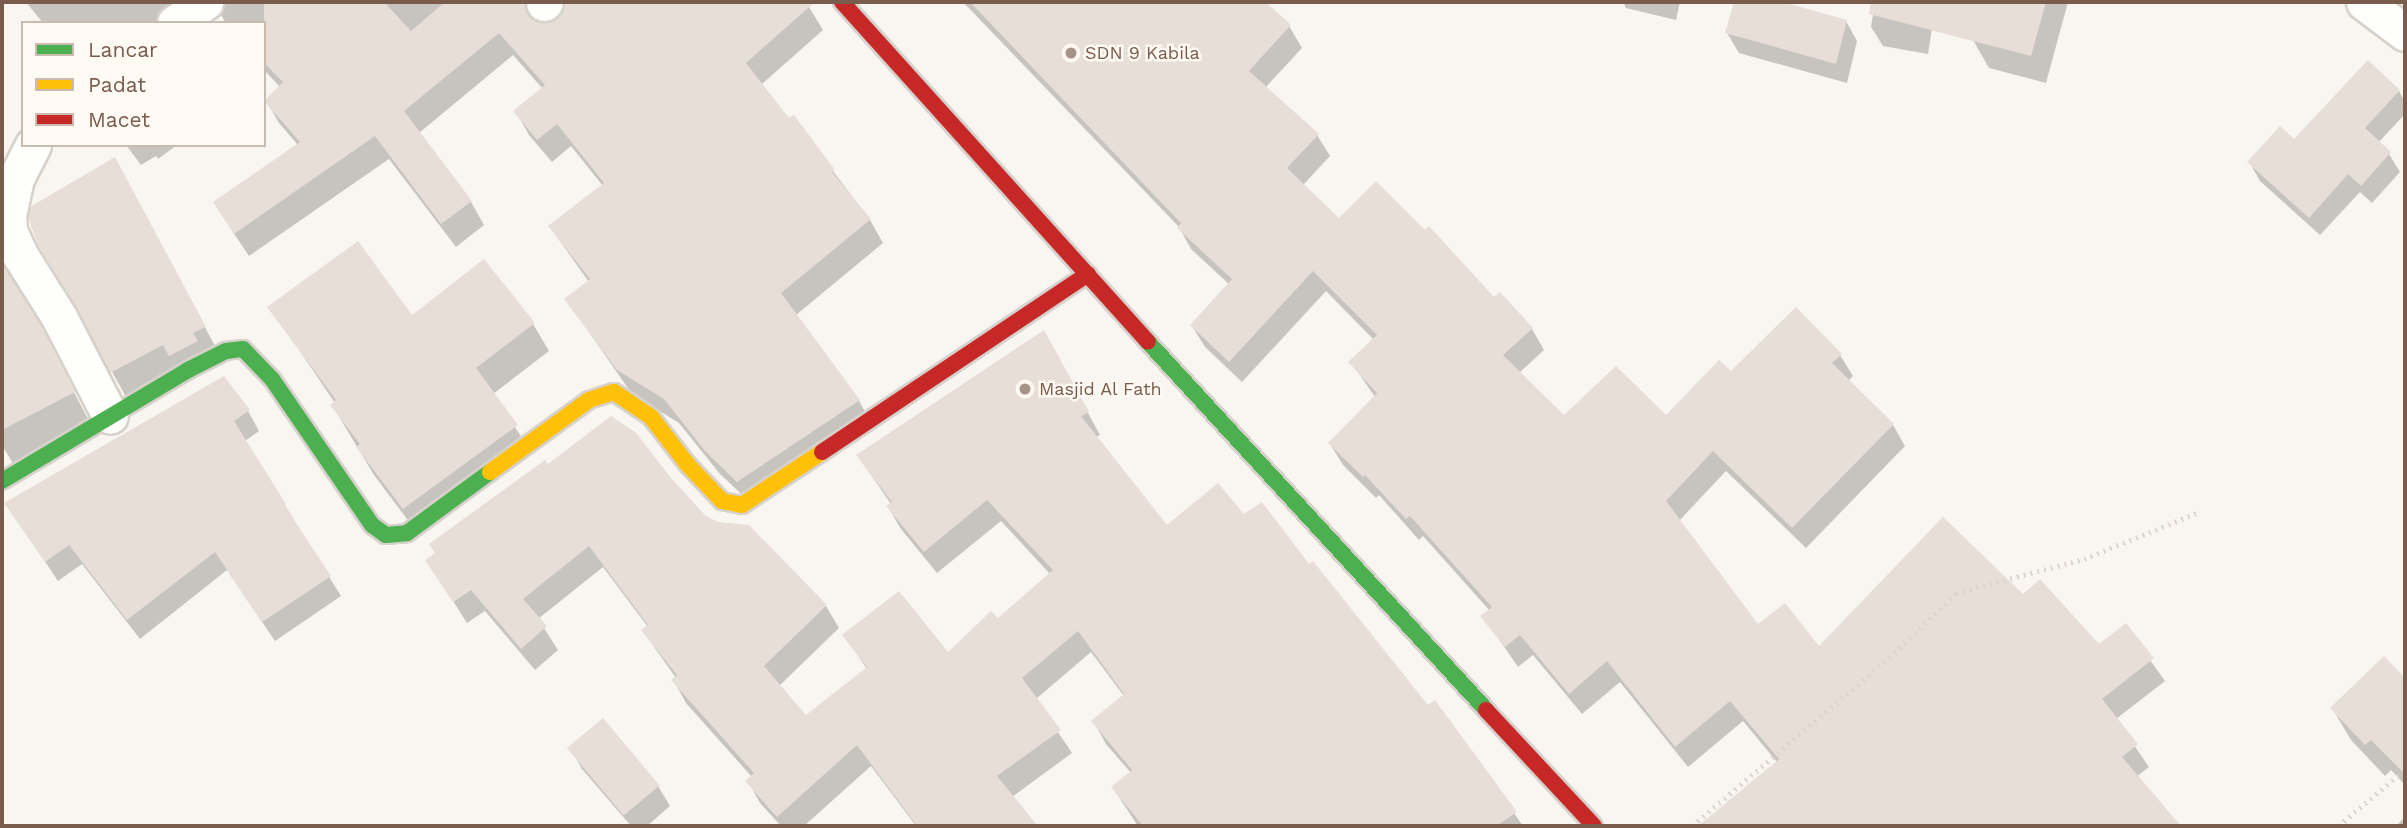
<!DOCTYPE html>
<style>
body{margin:0}
#map{position:relative;width:2407px;height:828px;overflow:hidden;background:#f9f5f0;font-family:"Work Sans",sans-serif}
div>[style]{position:absolute}
[style*='--x']{left:calc(var(--x)*1px);top:calc(var(--y)*1px);width:calc(var(--w)*1px);rotate:calc(var(--a)*1deg)}
.shadow>*{inset:0;background:#0003}
.building>*{inset:0;background:#e6ded7;transform-origin:0 0}
.path>*{height:4.5px;margin-top:-2.25px;transform-origin:0;background:repeating-linear-gradient(90deg,#dcd5d0 0 2px,transparent 0 7px)}
.roads{filter:drop-shadow(2px 0 #d7d1cb) drop-shadow(-2px 0 #d7d1cb) drop-shadow(0 2px #d7d1cb) drop-shadow(0 -2px #d7d1cb)}
.street>*{height:35px;margin:-17.5px;padding:0 17.5px;transform-origin:17.5px;border-radius:17.5px;background:#fefefd}
.fast>*{height:16px;margin:-8px;padding:0 8px;transform-origin:8px;border-radius:8px;background:#4caf50}
.slow>*{height:16px;margin:-8px;padding:0 8px;transform-origin:8px;border-radius:8px;background:#ffc107}
.jam>*{height:16px;margin:-8px;padding:0 8px;transform-origin:8px;border-radius:8px;background:#c62828}
.dots>*{width:19px;height:19px;translate:-50% -50%;box-sizing:border-box;border:4px solid #fffaf3;border-radius:50%}
span{translate:-50% -50%;white-space:nowrap;text-align:center;line-height:1.15;-webkit-text-stroke:5px #fffaf3;paint-order:stroke}
.poi-label{font-size:18px;color:#7a5c4d}
.left{translate:0 -50%;text-align:left}
.frame{position:absolute;inset:0;border:4px solid #7a5c4d;pointer-events:none}
.legend{position:absolute;left:21px;top:21px;width:245px;height:126px;box-sizing:border-box;background:#fffaf3;border:2px solid #cabbb1;margin:0;padding:9px 12px;list-style:none;font-size:21px;color:#7a5c4d}
.legend li{display:flex;align-items:center;gap:14px;height:35px}
.legend b{width:35px;border:2px solid #cabbb1}
</style>
<div id="map">
<div class="shadow">
<i style="clip-path:polygon(evenodd,26px 2px,277px 2px,282px 7px,287px 2px,691px 2px,689px 3px,719px 40px,762px 2px,806px 2px,823px 30px,761px 85px,789px 121px,793px 118px,870px 220px,883px 243px,796px 315px,859px 401px,872px 424px,752px 504px,720px 474px,679px 423px,632px 394px,566px 299px,589px 282px,550px 227px,603px 186px,571px 146px,552px 162px,529px 135px,516px 112px,543px 89px,513px 55px,419px 133px,471px 202px,484px 225px,456px 247px,389px 159px,249px 256px,229px 226px,298px 145px,279px 123px,266px 100px,280px 87px,264px 70px,264px 23px,226px 23px,221px 15px,224px 6px,217px 5px,174px 23px,43px 23px,26px 2px,553px 6px,564px 6px,560px 19px,550px 24px,537px 23px,544px 11px,553px 6px)"></i>
<i style="clip-path:polygon(963px 2px,1243px 2px,1254px 13px,1289px 26px,1302px 48px,1265px 88px,1317px 135px,1330px 156px,1303px 185px,1339px 220px,1494px 300px,1532px 329px,1544px 350px,1519px 373px,1564px 417px,1666px 418px,1731px 374px,1840px 355px,1853px 376px,1848px 381px,1893px 425px,1905px 446px,1806px 548px,1726px 471px,1679px 521px,1758px 627px,1819px 648px,2023px 596px,2099px 647px,2125px 625px,2165px 681px,2116px 719px,2149px 767px,2136px 777px,2178px 826px,1726px 826px,1718px 812px,1777px 762px,1743px 721px,1688px 767px,1620px 682px,1582px 714px,1533px 655px,1518px 667px,1483px 616px,1490px 611px,1423px 536px,1419px 540px,1379px 495px,1376px 498px,1343px 465px,1330px 444px,1375px 397px,1351px 362px,1374px 340px,1326px 291px,1242px 382px,1205px 347px,1192px 326px,1230px 285px,1191px 249px,1179px 227px)"></i>
<i style="clip-path:polygon(1623px 2px,1680px 2px,1676px 20px,1626px 8px)"></i>
<i style="clip-path:polygon(1736px 2px,1776px 2px,1846px 21px,1857px 41px,1847px 83px,1739px 53px,1727px 33px)"></i>
<i style="clip-path:polygon(1875px 2px,1936px 2px,1928px 54px,1883px 46px,1871px 27px)"></i>
<i style="clip-path:polygon(1983px 2px,2068px 2px,2046px 83px,1989px 68px,1973px 40px)"></i>
<i style="clip-path:polygon(2369px 63px,2399px 91px,2405px 102px,2405px 114px,2378px 143px,2389px 154px,2400px 172px,2372px 203px,2360px 192px,2320px 235px,2260px 181px,2250px 163px,2294px 142px)"></i>
<i style="clip-path:polygon(126px 145px,177px 145px,158px 159px,156px 156px,141px 165px)"></i>
<i style="clip-path:polygon(125px 178px,215px 346px,130px 404px,31px 226px,32px 208px)"></i>
<i style="clip-path:polygon(2px 257px,94px 430px,19px 474px,2px 445px)"></i>
<i style="clip-path:polygon(270px 307px,533px 324px,549px 351px,493px 394px,532px 453px,419px 535px,374px 475px,332px 405px,335px 403px)"></i>
<i style="clip-path:polygon(1056px 354px,1100px 435px,1096px 437px,1167px 527px,1244px 517px,1309px 567px,1427px 708px,1435px 702px,1523px 826px,1138px 826px,1113px 788px,1131px 773px,1106px 744px,1094px 722px,1124px 696px,1091px 652px,1036px 699px,1072px 753px,1012px 797px,1035px 826px,916px 826px,871px 766px,804px 826px,781px 826px,760px 803px,748px 781px,752px 777px,686px 703px,674px 681px,676px 678px,643px 631px,648px 627px,603px 567px,538px 619px,558px 650px,535px 670px,485px 611px,467px 623px,427px 560px,548px 467px,669px 480px,705px 517px,717px 524px,748px 527px,826px 606px,839px 628px,779px 686px,806px 717px,867px 669px,844px 635px,948px 654px,998px 621px,1051px 575px,1001px 521px,937px 573px,901px 529px,888px 507px,891px 504px,858px 456px)"></i>
<i style="clip-path:polygon(248px 411px,259px 431px,245px 441px,341px 596px,275px 641px,227px 570px,140px 639px,82px 564px,58px 581px,6px 503px)"></i>
<i style="clip-path:polygon(2384px 659px,2405px 680px,2405px 785px,2391px 770px,2385px 776px,2351px 740px,2332px 708px)"></i>
<i style="clip-path:polygon(571px 749px,658px 786px,670px 806px,647px 826px,631px 826px,582px 769px)"></i>
<i style="clip-path:polygon(2405px 817px,2405px 826px,2396px 826px)"></i>
</div>
<div class="building">
<i style="clip-path:polygon(264px 2px,384px 2px,411px 31px,445px 2px,524px 2px,529px 17px,539px 23px,550px 22px,558px 17px,565px 2px,815px 2px,746px 63px,789px 118px,794px 115px,835px 170px,832px 172px,871px 219px,781px 293px,860px 400px,737px 482px,705px 451px,664px 399px,617px 370px,564px 299px,590px 279px,548px 226px,604px 183px,557px 124px,537px 140px,513px 111px,545px 85px,499px 33px,404px 111px,472px 201px,441px 224px,375px 136px,234px 234px,213px 202px,300px 142px,264px 101px,283px 82px,264px 63px)"></i>
<i style="clip-path:polygon(970px 2px,1266px 2px,1291px 25px,1249px 71px,1319px 134px,1287px 168px,1339px 218px,1376px 181px,1425px 230px,1429px 226px,1494px 297px,1500px 292px,1533px 328px,1503px 355px,1564px 415px,1616px 366px,1666px 415px,1719px 360px,1731px 371px,1796px 307px,1842px 354px,1832px 363px,1894px 424px,1792px 528px,1713px 451px,1666px 501px,1758px 624px,1785px 603px,1819px 646px,1943px 517px,2023px 594px,2040px 579px,2099px 644px,2126px 623px,2154px 658px,2102px 699px,2138px 744px,2122px 757px,2181px 826px,1698px 826px,1779px 759px,1730px 701px,1675px 747px,1607px 661px,1569px 694px,1520px 635px,1505px 647px,1480px 616px,1492px 607px,1410px 516px,1406px 519px,1365px 475px,1363px 477px,1328px 443px,1377px 393px,1348px 362px,1377px 335px,1313px 271px,1229px 362px,1190px 325px,1232px 279px,1177px 228px,1181px 223px)"></i>
<i style="clip-path:polygon(1734px 2px,1783px 2px,1847px 20px,1836px 64px,1725px 33px)"></i>
<i style="clip-path:polygon(1871px 2px,2046px 2px,2031px 56px,1869px 14px)"></i>
<i style="clip-path:polygon(2368px 60px,2400px 90px,2365px 128px,2391px 152px,2361px 186px,2348px 174px,2309px 218px,2247px 162px,2280px 126px,2294px 139px)"></i>
<i style="clip-path:polygon(115px 157px,206px 327px,193px 333px,198px 341px,169px 356px,163px 345px,110px 373px,77px 308px,38px 245px,28px 217px,30px 207px)"></i>
<i style="clip-path:polygon(358px 241px,412px 315px,484px 259px,535px 323px,476px 368px,518px 425px,403px 509px,356px 447px,360px 444px,330px 405px,336px 400px,267px 307px)"></i>
<i style="clip-path:polygon(2px 263px,42px 327px,75px 392px,2px 430px)"></i>
<i style="clip-path:polygon(1044px 330px,1089px 412px,1081px 416px,1167px 525px,1218px 483px,1244px 514px,1262px 502px,1309px 564px,1313px 561px,1428px 705px,1435px 700px,1517px 812px,1496px 826px,1143px 826px,1111px 787px,1132px 770px,1091px 721px,1124px 694px,1078px 631px,1022px 678px,1061px 730px,997px 776px,1038px 826px,917px 826px,857px 745px,777px 817px,745px 781px,754px 773px,671px 680px,677px 675px,641px 630px,648px 625px,589px 546px,523px 599px,547px 626px,521px 649px,471px 590px,453px 602px,425px 560px,435px 553px,429px 544px,545px 460px,548px 464px,611px 416px,636px 433px,671px 478px,706px 516px,718px 522px,749px 525px,827px 605px,764px 666px,806px 715px,867px 667px,842px 635px,899px 591px,948px 652px,991px 611px,998px 618px,1053px 570px,987px 500px,924px 552px,886px 506px,892px 502px,856px 455px)"></i>
<i style="clip-path:polygon(224px 376px,250px 410px,234px 421px,286px 504px,284px 505px,331px 576px,262px 622px,215px 552px,127px 620px,69px 545px,45px 562px,4px 503px)"></i>
<i style="clip-path:polygon(2384px 656px,2405px 678px,2405px 774px,2371px 740px,2365px 745px,2330px 708px)"></i>
<i style="left:603px;top:718px;width:88px;height:47px;rotate:50deg"></i>
</div>
<div class="path">
<i style="--x:1692;--y:826;--w:259;--a:-40.5"></i>
<i style="--x:1889;--y:658;--w:93;--a:-44.1"></i>
<i style="--x:1956;--y:593;--w:132;--a:-14.9"></i>
<i style="--x:2084;--y:559;--w:122;--a:-22.2"></i>
<i style="--x:2338;--y:826;--w:87;--a:-39.9"></i>
</div>
<div class="roads">
<div class="street">
<i style="--x:2364;--y:2;--w:51;--a:37.1"></i>
<i style="--x:544;--y:3;--w:1;--a:-45"></i>
<i style="--x:175;--y:23;--w:37;--a:-35"></i>
<i style="--x:33;--y:145;--w:37;--a:117"></i>
<i style="--x:16;--y:178;--w:38;--a:102"></i>
<i style="--x:8;--y:215;--w:16;--a:86"></i>
<i style="--x:9;--y:231;--w:26;--a:65"></i>
<i style="--x:20;--y:255;--w:73;--a:57.8"></i>
<i style="--x:59;--y:317;--w:111;--a:62.7"></i>
</div>
<div class="fast">
<i style="--x:1148;--y:342;--w:500;--a:47.4"></i>
<i style="--x:2;--y:481;--w:217;--a:-30.8"></i>
<i style="--x:188;--y:370;--w:42;--a:-26.6"></i>
<i style="--x:226;--y:351;--w:17;--a:-7"></i>
<i style="--x:243;--y:349;--w:42;--a:46"></i>
<i style="--x:272;--y:379;--w:177;--a:55.6"></i>
<i style="--x:372;--y:525;--w:17;--a:36"></i>
<i style="--x:386;--y:535;--w:21;--a:-5"></i>
<i style="--x:407;--y:533;--w:103;--a:-36.3"></i>
</div>
<div class="slow">
<i style="--x:490;--y:472;--w:122;--a:-36"></i>
<i style="--x:589;--y:400;--w:26;--a:-18"></i>
<i style="--x:614;--y:392;--w:45;--a:34"></i>
<i style="--x:651;--y:417;--w:61;--a:52.4"></i>
<i style="--x:688;--y:465;--w:50;--a:46.6"></i>
<i style="--x:722;--y:501;--w:20;--a:11"></i>
<i style="--x:742;--y:505;--w:96;--a:-33.5"></i>
</div>
<div class="jam">
<i style="--x:842;--y:2;--w:457;--a:48"></i>
<i style="--x:822;--y:452;--w:320;--a:-33.8"></i>
<i style="--x:1486;--y:710;--w:158;--a:47"></i>
</div>
</div>
<div class="dots">
<i style="left:1071px;top:53px;background:#a69286"></i>
<i style="left:1025px;top:389px;background:#a69286"></i>
</div>
<div class="poi-label">
<span class="left" style="left:1085px;top:53px">SDN 9 Kabila</span>
<span class="left" style="left:1039px;top:389px">Masjid Al Fath</span>
</div>
<div class="frame"></div>
<ul class="legend">
<li><b style="height:9px;background:#4caf50"></b>Lancar</li>
<li><b style="height:9px;background:#ffc107"></b>Padat</li>
<li><b style="height:9px;background:#c62828"></b>Macet</li>
</ul>
</div>
